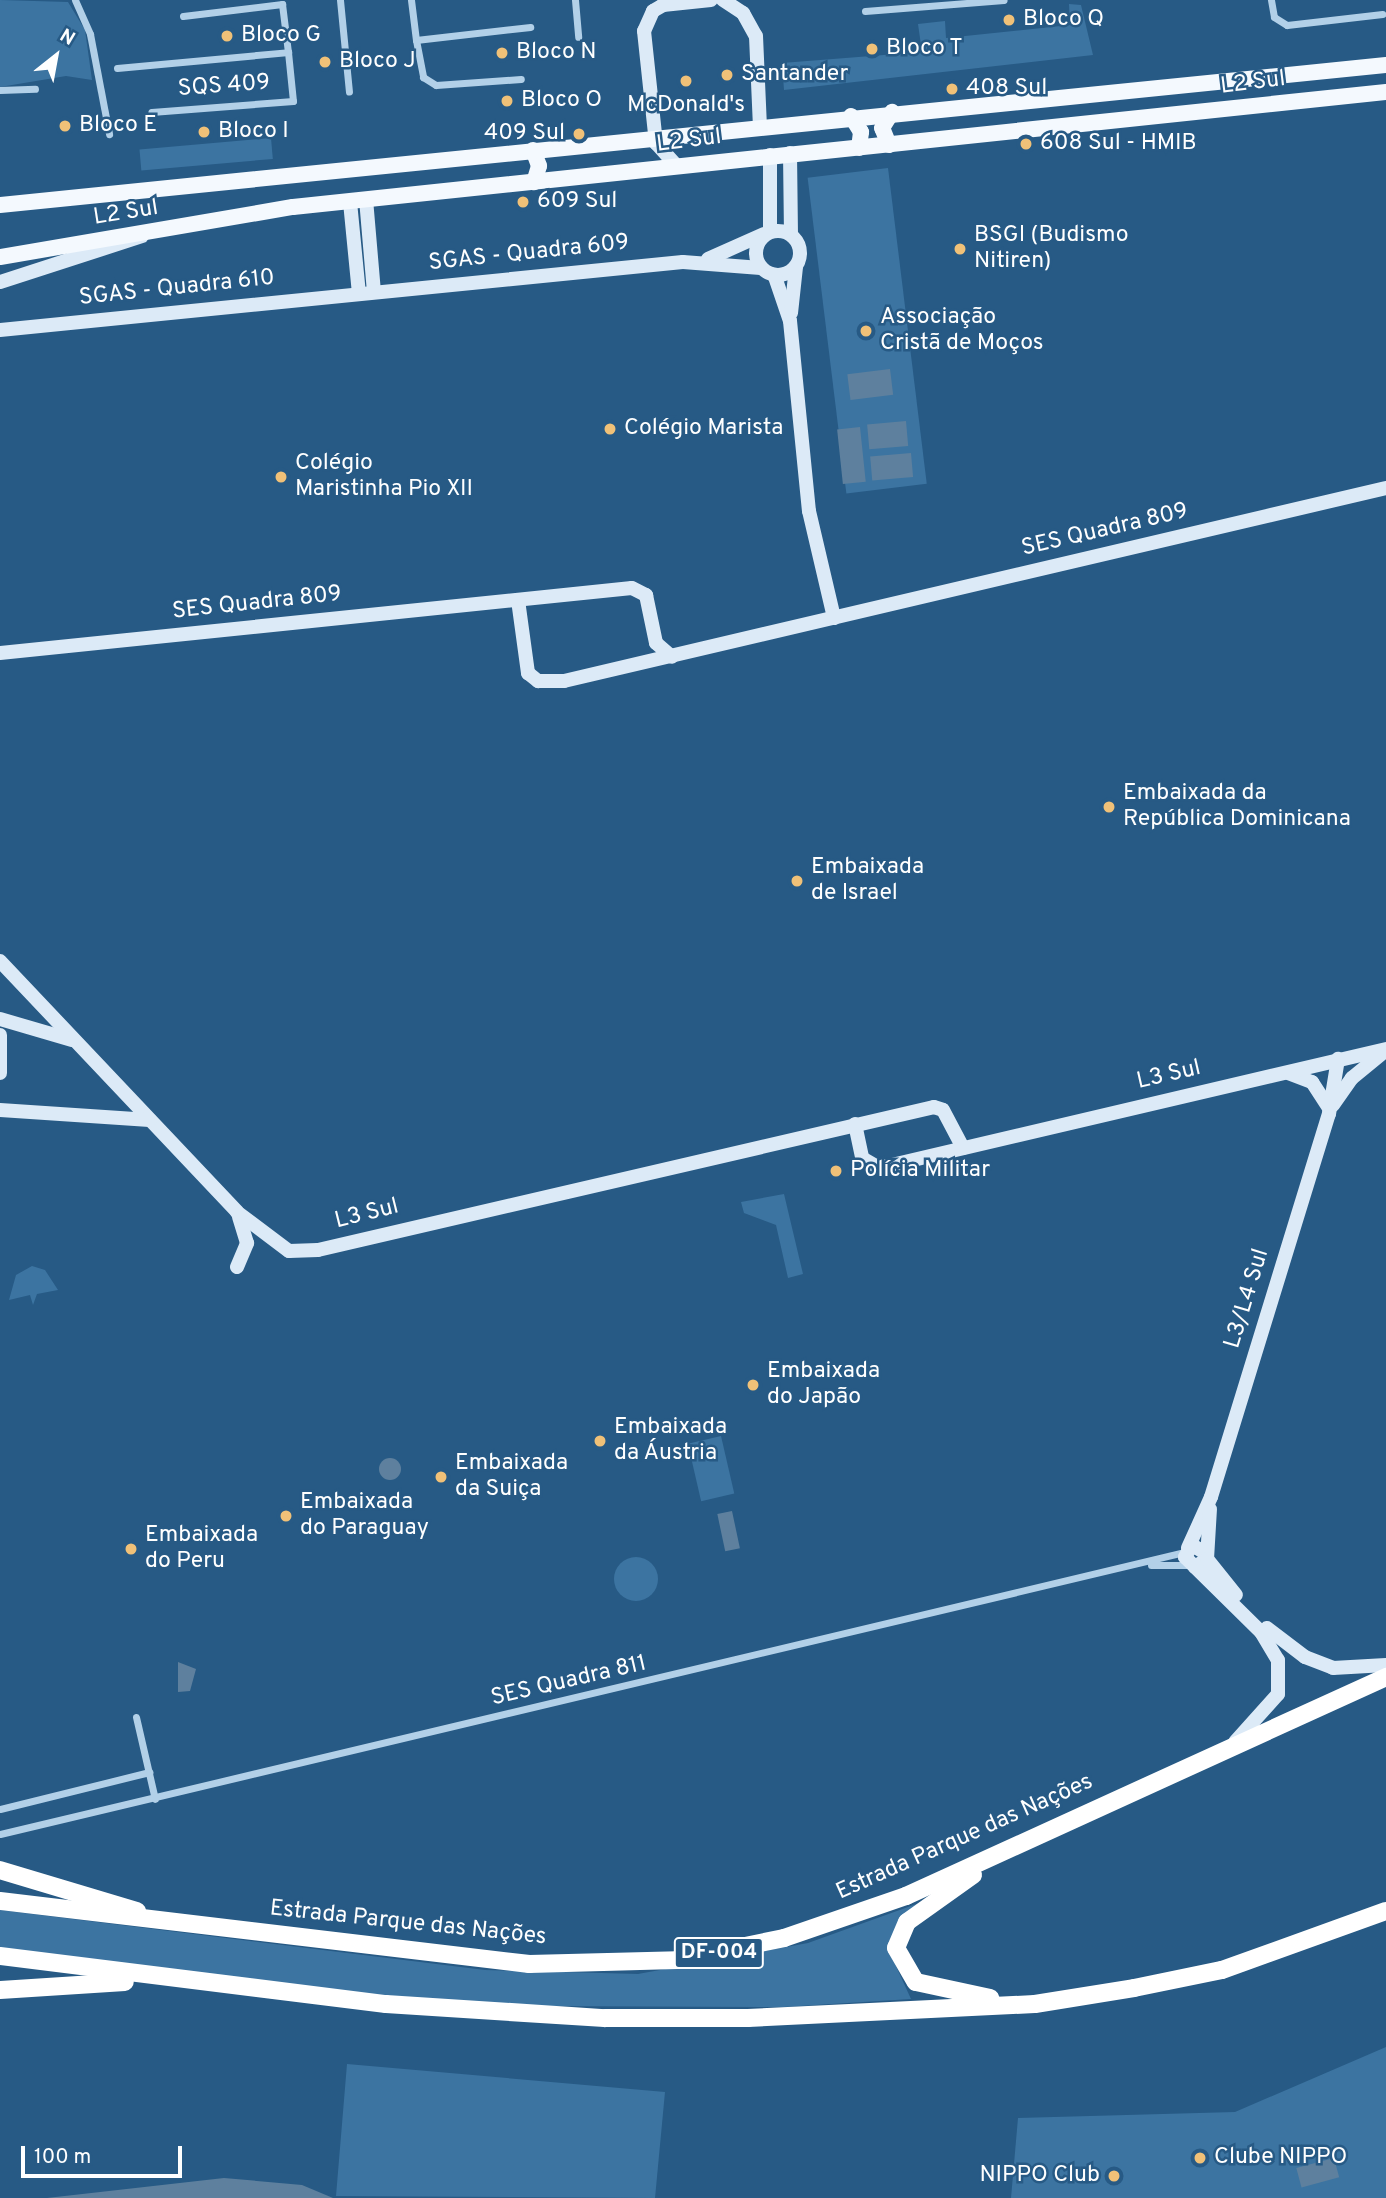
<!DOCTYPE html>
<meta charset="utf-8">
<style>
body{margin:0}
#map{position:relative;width:1386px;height:2198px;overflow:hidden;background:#275a85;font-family:Overpass,sans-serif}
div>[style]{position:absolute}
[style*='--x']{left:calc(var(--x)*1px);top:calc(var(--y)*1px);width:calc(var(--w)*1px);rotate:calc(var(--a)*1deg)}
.green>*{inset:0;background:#3c74a1;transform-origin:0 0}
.round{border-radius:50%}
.water>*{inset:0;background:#5e809e;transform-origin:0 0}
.street>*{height:7px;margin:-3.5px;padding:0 3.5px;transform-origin:3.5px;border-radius:3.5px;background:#b2d0e8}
.secondary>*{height:14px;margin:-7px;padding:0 7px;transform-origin:7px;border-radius:7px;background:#dceaf7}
.secondary>.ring{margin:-7px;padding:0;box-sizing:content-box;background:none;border:14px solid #dceaf7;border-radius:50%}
.primary>*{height:16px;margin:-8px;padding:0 8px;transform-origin:8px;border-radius:8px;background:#f4f9fe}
.highway>*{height:18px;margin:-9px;padding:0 9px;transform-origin:9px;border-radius:9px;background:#fff}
.dots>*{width:19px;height:19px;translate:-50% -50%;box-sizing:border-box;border:4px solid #275a85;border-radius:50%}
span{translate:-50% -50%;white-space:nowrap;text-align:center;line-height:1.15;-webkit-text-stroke:5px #275a85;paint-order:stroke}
.shield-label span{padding:2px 5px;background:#275a85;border:2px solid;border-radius:5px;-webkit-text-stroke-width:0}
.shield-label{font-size:21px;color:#fff;font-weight:700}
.poi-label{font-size:23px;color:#fff}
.left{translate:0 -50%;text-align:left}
.right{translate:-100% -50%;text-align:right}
.street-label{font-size:23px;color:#fff}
.north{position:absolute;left:21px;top:21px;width:70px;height:70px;-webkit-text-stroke:5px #275a85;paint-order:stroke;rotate:31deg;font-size:19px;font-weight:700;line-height:28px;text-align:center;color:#fff}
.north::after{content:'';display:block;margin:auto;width:24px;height:32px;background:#fff;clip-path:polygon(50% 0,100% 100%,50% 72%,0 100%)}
.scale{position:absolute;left:21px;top:2146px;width:161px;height:32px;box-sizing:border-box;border:4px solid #fff;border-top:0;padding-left:9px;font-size:21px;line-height:24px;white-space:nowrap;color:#fff;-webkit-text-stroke:5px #275a85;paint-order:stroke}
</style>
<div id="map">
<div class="green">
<i style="clip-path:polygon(0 0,68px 2px,85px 30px,92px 80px,66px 76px,0 87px)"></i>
<i style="clip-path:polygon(1069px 4px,1081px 5px,1093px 55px,784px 90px,782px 63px,922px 52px,918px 24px,945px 21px,946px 38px,1070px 25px)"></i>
<i style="left:271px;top:138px;width:21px;height:132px;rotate:85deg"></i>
<i style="left:888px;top:168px;width:318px;height:81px;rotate:83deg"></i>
<i style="clip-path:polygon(784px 1194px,803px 1274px,788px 1278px,776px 1225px,744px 1213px,741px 1202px)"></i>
<i style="clip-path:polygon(32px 1266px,45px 1270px,58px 1290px,37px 1294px,33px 1305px,30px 1295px,9px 1300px,16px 1275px)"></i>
<i style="left:721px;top:1436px;width:59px;height:34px;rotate:77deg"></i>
<i class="round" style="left:614px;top:1557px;width:44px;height:44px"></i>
<i style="clip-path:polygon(933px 1898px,890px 1953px,911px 1999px,784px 2007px,531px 2006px,324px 1991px,0 1949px,0 1910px,485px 1970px,638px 1974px,808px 1943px)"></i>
<i style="clip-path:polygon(1386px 2047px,1386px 2198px,1011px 2198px,1018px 2118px,1235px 2112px)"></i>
<i style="clip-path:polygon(347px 2064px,665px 2092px,655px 2198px,336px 2196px)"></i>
</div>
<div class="water">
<i style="left:890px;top:369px;width:26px;height:43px;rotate:83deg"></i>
<i style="left:906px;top:421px;width:25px;height:39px;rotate:85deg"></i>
<i style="left:860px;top:427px;width:55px;height:23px;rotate:84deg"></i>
<i style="left:911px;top:453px;width:24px;height:41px;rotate:85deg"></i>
<i class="round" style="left:379px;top:1458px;width:22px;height:22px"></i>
<i style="left:732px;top:1511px;width:38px;height:15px;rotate:78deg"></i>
<i style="clip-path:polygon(178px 1662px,196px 1669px,190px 1691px,178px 1692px)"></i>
<i style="left:1334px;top:2158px;width:20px;height:39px;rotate:75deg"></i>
<i style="clip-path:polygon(224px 2178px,302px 2185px,333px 2198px,47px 2198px)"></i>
</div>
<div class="street">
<i style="--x:75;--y:0;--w:37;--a:66"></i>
<i style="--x:90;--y:34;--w:102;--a:79.2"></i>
<i style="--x:340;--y:0;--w:92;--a:84.4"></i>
<i style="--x:411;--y:0;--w:40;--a:82.9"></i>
<i style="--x:416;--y:40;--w:115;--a:-6.5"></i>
<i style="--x:575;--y:0;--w:37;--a:85"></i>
<i style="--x:1271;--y:0;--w:17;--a:80"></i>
<i style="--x:1274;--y:17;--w:15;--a:32"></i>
<i style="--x:1287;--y:25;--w:96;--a:-6.6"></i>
<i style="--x:865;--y:11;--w:139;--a:-4.5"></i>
<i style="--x:183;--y:16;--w:100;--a:-6.9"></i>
<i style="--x:282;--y:4;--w:48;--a:82.9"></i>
<i style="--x:416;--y:40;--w:38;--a:79"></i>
<i style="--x:423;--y:77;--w:15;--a:32"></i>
<i style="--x:436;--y:85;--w:85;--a:-4"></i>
<i style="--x:117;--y:68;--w:172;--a:-5.3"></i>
<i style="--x:288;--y:52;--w:49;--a:84.2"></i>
<i style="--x:293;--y:101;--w:142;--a:175.6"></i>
<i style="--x:0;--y:90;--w:35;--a:-2"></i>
<i style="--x:1151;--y:1565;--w:39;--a:0"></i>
<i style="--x:136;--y:1717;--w:84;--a:77"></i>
<i style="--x:0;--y:1809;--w:154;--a:-13.9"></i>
<i style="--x:0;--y:1834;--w:1218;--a:-13.39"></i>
</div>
<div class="secondary">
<i style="--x:672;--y:0;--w:22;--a:150"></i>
<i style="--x:653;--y:11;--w:22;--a:114"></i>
<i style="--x:644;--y:31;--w:113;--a:83.9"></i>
<i style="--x:656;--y:143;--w:31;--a:48"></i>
<i style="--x:723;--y:0;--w:24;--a:33"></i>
<i style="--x:743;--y:13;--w:26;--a:61"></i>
<i style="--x:756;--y:36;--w:91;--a:87.5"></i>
<i style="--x:663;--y:5;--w:48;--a:-5.9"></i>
<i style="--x:790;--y:153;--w:80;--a:89.3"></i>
<i style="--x:366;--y:199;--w:93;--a:85.1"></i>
<i style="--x:350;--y:202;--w:91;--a:84.4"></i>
<i style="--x:770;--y:230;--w:75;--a:-90"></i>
<i class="ring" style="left:756px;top:231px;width:30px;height:30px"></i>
<i style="--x:708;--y:259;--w:61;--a:-24.1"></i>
<i style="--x:775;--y:277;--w:46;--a:71.2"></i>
<i style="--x:790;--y:321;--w:191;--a:84.3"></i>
<i style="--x:809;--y:511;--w:110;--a:76.8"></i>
<i style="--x:0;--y:282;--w:149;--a:-17.9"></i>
<i style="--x:791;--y:313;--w:46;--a:-83.8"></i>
<i style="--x:0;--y:330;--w:686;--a:-5.69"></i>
<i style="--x:683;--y:262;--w:78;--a:4.4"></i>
<i style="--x:518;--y:600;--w:74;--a:82.2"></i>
<i style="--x:528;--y:673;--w:13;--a:39"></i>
<i style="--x:538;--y:681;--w:26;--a:0"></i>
<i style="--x:564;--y:681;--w:844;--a:-13.21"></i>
<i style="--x:0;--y:653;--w:635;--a:-5.87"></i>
<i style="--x:632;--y:588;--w:16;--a:27"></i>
<i style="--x:646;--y:595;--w:49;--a:78.2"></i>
<i style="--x:656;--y:643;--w:21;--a:41"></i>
<i style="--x:0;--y:961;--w:345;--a:46.6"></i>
<i style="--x:237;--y:1212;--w:65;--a:36.9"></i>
<i style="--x:289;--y:1251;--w:29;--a:-2"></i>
<i style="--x:318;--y:1250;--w:632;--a:-13.07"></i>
<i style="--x:934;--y:1107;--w:9;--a:18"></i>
<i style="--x:943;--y:1110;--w:43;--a:62.2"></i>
<i style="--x:0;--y:1019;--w:75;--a:16.3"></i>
<i style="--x:0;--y:1035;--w:38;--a:90"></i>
<i style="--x:1288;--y:1073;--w:26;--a:21"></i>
<i style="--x:1312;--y:1082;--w:31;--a:57"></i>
<i style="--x:1333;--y:1105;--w:33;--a:-55"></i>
<i style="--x:1352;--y:1078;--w:43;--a:-39.3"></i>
<i style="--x:0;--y:1110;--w:150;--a:3.8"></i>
<i style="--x:855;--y:1124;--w:35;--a:78"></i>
<i style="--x:862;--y:1158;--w:20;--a:30"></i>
<i style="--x:879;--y:1168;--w:521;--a:-13.21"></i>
<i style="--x:237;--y:1267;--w:26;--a:-67"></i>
<i style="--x:247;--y:1243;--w:27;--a:-107"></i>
<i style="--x:1188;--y:1548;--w:56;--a:-65.7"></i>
<i style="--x:1211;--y:1497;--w:401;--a:-72.9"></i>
<i style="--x:1329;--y:1114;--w:56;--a:-80.7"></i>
<i style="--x:1207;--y:1554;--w:17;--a:-149"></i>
<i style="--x:1192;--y:1545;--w:14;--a:120"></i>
<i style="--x:1185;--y:1557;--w:14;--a:45"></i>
<i style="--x:1195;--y:1567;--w:14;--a:-34"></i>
<i style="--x:1207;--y:1559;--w:50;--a:-86.6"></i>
<i style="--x:1207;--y:1559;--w:46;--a:51.1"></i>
<i style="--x:1195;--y:1567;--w:93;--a:44.6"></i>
<i style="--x:1261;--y:1632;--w:33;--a:59"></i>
<i style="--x:1278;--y:1660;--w:34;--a:90"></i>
<i style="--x:1278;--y:1694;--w:64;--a:131.9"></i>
<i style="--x:1267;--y:1628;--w:48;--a:37.3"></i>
<i style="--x:1305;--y:1657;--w:30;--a:21"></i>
<i style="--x:1333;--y:1668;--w:53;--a:-3.2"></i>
</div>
<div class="primary">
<i style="--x:851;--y:116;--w:19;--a:58"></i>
<i style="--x:861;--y:132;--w:16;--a:97"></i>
<i style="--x:889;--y:145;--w:18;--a:-112"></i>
<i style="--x:882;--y:128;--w:19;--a:-58"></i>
<i style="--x:533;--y:150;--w:17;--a:69"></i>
<i style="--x:539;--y:166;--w:17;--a:107"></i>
<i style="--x:0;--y:205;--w:1393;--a:-5.77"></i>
<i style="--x:0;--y:257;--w:297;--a:-9.7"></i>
<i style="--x:293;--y:207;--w:1099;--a:-6.01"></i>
</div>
<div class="highway">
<i style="--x:0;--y:1870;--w:143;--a:16.7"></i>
<i style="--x:973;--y:1875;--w:81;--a:144.5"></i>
<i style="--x:907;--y:1922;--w:28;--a:113"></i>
<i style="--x:896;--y:1948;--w:39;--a:60"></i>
<i style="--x:916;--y:1982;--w:76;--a:12.2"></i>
<i style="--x:0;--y:1901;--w:533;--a:6.79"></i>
<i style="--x:529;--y:1964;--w:148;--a:-1.5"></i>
<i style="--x:677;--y:1960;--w:109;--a:-11.6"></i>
<i style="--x:784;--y:1938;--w:129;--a:-19"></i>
<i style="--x:906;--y:1896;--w:528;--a:-24.52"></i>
<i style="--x:0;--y:1956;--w:389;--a:7.1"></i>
<i style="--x:386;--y:2004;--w:219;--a:3.7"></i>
<i style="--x:605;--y:2018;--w:143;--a:0"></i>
<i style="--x:748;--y:2018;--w:287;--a:-2.8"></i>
<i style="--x:1035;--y:2004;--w:100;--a:-9.2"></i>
<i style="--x:1134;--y:1988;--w:90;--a:-11.6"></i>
<i style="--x:1222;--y:1970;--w:174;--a:-19.8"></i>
<i style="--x:0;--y:1990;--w:125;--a:-3.7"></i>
</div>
<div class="dots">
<i style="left:1009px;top:20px;background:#f0c178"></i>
<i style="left:227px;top:36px;background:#f0c178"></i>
<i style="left:872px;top:49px;background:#f0c178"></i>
<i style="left:502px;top:53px;background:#f0c178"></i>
<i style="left:325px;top:62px;background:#f0c178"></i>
<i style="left:727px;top:75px;background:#f0c178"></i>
<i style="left:686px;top:81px;background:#f0c178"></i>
<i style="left:952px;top:89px;background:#f0c178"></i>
<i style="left:507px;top:101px;background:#f0c178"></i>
<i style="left:65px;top:126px;background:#f0c178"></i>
<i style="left:204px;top:132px;background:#f0c178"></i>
<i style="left:579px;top:134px;background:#f0c178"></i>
<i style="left:1026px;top:144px;background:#f0c178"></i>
<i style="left:523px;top:202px;background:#f0c178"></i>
<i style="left:960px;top:249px;background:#f0c178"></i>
<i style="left:866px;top:331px;background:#f0c178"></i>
<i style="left:610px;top:429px;background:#f0c178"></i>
<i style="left:281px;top:477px;background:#f0c178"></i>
<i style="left:1109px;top:807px;background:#f0c178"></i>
<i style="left:797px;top:881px;background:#f0c178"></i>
<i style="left:836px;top:1171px;background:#f0c178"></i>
<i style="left:753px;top:1385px;background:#f0c178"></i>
<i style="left:600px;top:1441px;background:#f0c178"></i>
<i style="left:441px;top:1477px;background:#f0c178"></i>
<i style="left:286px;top:1516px;background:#f0c178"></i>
<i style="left:131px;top:1549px;background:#f0c178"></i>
<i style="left:1200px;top:2158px;background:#f0c178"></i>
<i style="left:1114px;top:2176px;background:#f0c178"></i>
</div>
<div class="shield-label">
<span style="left:719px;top:1953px">DF-004</span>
</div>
<div class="poi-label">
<span class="left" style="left:1023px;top:20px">Bloco Q</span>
<span class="left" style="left:241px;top:36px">Bloco G</span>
<span class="left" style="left:886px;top:49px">Bloco T</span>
<span class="left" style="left:516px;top:53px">Bloco N</span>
<span class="left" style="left:339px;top:62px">Bloco J</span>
<span class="left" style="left:741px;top:75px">Santander</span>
<span class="left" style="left:966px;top:89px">408 Sul</span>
<span class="left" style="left:521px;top:101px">Bloco O</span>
<span style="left:686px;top:106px">McDonald's</span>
<span class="left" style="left:79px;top:126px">Bloco E</span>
<span class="left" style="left:218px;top:132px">Bloco I</span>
<span class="right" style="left:565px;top:134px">409 Sul</span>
<span class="left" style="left:1040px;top:144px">608 Sul - HMIB</span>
<span class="left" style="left:537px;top:202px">609 Sul</span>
<span class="left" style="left:974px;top:249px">BSGI (Budismo<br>Nitiren)</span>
<span class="left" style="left:880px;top:331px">Associação<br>Cristã de Moços</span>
<span class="left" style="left:624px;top:429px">Colégio Marista</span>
<span class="left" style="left:295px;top:477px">Colégio<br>Maristinha Pio XII</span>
<span class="left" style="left:1123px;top:807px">Embaixada da<br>República Dominicana</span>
<span class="left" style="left:811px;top:881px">Embaixada<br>de Israel</span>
<span class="left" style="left:850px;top:1171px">Polícia Militar</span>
<span class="left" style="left:767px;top:1385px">Embaixada<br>do Japão</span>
<span class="left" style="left:614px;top:1441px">Embaixada<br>da Áustria</span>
<span class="left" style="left:455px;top:1477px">Embaixada<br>da Suiça</span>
<span class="left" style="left:300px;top:1516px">Embaixada<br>do Paraguay</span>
<span class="left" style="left:145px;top:1549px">Embaixada<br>do Peru</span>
<span class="left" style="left:1214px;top:2158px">Clube NIPPO</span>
<span class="right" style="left:1100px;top:2176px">NIPPO Club</span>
</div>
<div class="street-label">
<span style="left:1253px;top:84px;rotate:-7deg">L2 Sul</span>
<span style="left:224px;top:87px;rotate:-4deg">SQS 409</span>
<span style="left:689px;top:142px;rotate:-7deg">L2 Sul</span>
<span style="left:126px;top:214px;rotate:-9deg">L2 Sul</span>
<span style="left:529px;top:254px;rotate:-6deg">SGAS - Quadra 609</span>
<span style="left:177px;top:289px;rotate:-6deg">SGAS - Quadra 610</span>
<span style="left:1105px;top:531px;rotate:-13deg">SES Quadra 809</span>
<span style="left:257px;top:604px;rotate:-6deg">SES Quadra 809</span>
<span style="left:1169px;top:1076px;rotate:-13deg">L3 Sul</span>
<span style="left:367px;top:1215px;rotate:-14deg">L3 Sul</span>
<span style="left:1248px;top:1299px;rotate:-73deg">L3/L4 Sul</span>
<span style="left:569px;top:1682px;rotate:-13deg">SES Quadra 811</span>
<span style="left:965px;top:1838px;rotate:-24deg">Estrada Parque das Nações</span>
<span style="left:408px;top:1924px;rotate:6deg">Estrada Parque das Nações</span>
</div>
<div class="north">N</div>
<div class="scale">100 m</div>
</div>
